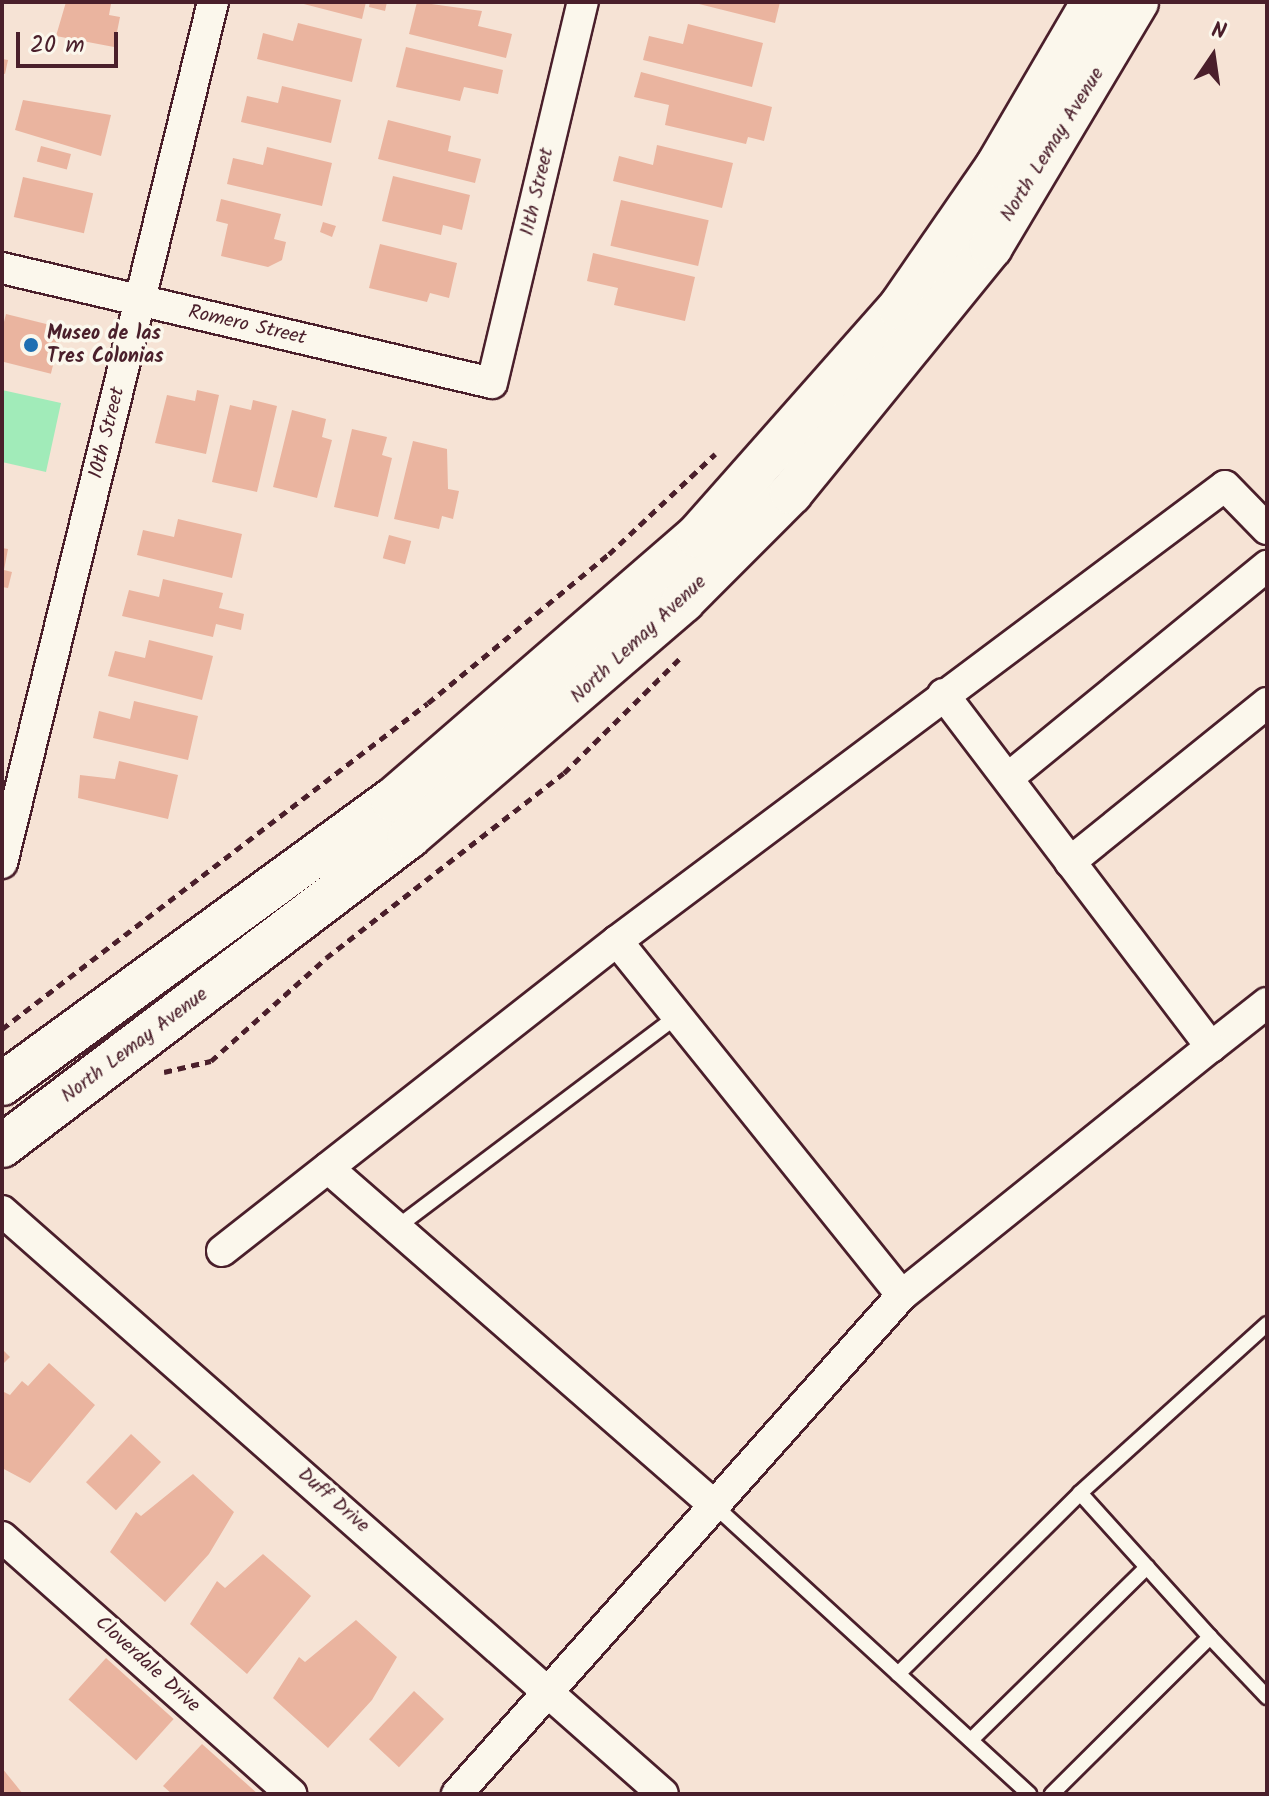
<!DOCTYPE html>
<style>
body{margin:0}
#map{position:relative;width:1269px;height:1796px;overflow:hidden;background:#f6e3d5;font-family:Kalam,sans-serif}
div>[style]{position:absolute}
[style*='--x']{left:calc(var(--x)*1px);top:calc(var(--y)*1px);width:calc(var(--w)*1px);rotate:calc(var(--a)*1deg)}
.green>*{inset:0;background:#a1ebb9}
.building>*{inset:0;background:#eab49f;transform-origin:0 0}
.path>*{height:5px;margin-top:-2.5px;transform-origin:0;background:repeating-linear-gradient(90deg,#4a1f2b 0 8px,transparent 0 14px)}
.roads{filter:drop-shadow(2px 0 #4a1f2b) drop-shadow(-2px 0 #4a1f2b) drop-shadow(0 2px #4a1f2b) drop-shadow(0 -2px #4a1f2b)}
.service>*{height:14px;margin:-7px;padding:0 7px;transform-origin:7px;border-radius:7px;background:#fbf7ec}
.minor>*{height:30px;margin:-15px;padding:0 15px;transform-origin:15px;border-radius:15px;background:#fbf7ec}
.secondary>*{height:42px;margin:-21px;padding:0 21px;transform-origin:21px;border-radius:21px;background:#fbf7ec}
.dots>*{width:22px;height:22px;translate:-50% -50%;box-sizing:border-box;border:4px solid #fbf7ec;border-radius:50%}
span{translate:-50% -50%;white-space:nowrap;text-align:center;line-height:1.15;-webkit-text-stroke:7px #fbf7ec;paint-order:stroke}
.street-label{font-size:20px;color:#4a1f2b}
.poi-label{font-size:20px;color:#4a1f2b;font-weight:700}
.left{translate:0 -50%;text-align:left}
.frame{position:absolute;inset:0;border:4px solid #4a1f2b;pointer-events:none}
.north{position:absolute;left:1173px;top:16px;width:80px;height:80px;-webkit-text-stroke:6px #fbf7ec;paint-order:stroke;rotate:13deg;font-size:22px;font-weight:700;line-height:32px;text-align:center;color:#4a1f2b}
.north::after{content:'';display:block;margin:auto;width:28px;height:36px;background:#4a1f2b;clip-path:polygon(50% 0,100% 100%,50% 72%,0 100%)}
.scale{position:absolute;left:16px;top:32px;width:102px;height:36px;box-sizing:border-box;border:4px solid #4a1f2b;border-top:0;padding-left:10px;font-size:24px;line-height:28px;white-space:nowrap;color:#4a1f2b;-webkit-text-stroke:6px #fbf7ec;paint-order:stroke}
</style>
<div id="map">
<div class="green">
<i style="clip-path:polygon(2px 390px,61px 403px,46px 472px,2px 462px)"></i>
</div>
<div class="building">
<i style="clip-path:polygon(66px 2px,111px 4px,109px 15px,120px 17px,114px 47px,56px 36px)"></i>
<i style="clip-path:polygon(296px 2px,366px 2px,362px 19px)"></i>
<i style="clip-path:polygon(370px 2px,387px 2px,385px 11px,369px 7px)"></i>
<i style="clip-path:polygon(417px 2px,482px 11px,478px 26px,512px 34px,506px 58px,409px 34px)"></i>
<i style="clip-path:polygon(691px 2px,780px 2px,775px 23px)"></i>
<i style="clip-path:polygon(298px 23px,362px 39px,352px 82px,257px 59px,263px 33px,293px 41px)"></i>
<i style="clip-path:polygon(688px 24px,763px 43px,752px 87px,643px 60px,649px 36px,683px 44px)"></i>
<i style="clip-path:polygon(406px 47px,503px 70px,498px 94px,464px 87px,460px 101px,396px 87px)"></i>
<i style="clip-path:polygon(2px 59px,8px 60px,5px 74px,2px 73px)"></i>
<i style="clip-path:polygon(641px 72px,772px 107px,764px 141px,748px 137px,746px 144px,665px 125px,669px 105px,634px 97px)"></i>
<i style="clip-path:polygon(282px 86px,341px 100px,331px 143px,241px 122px,247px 96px,278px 103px)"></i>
<i style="clip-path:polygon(23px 100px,111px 115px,101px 156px,15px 130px)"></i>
<i style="clip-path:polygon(388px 120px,451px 136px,448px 151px,481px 159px,475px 183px,378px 159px)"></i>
<i style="clip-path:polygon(657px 145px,733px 163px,722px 208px,613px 181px,619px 156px,653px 165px)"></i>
<i style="left:41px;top:146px;width:31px;height:16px;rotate:15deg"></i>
<i style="clip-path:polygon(267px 147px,332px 163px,322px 206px,227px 184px,233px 158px,263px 165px)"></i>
<i style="clip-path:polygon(393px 176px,470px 195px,462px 230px,443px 225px,441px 235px,382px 221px)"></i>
<i style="left:23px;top:177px;width:72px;height:41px;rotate:13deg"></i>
<i style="clip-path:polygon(221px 199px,281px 214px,274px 239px,286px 242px,282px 260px,268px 267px,221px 256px,228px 224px,216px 221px)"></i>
<i style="left:621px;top:200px;width:90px;height:47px;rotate:13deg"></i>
<i style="clip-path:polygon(323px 222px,336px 226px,332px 237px,320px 232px)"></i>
<i style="clip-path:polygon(380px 244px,457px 263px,449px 298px,430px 293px,427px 302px,369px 288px)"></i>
<i style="clip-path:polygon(593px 253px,695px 277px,685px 321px,614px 305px,618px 288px,587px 281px)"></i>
<i style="left:6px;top:314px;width:58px;height:47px;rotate:14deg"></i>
<i style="clip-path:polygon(197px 390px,219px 395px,206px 454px,155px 443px,167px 395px,195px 401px)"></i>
<i style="clip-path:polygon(253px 400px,277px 406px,257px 492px,212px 482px,230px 405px,251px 410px)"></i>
<i style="clip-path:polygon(292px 410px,326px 419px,322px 437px,332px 440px,317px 498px,273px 487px)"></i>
<i style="clip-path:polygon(352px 429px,387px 437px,382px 455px,392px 458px,378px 517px,334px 507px)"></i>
<i style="clip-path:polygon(413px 441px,447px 449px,448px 489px,459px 491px,453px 519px,442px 516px,439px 529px,394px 519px)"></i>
<i style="clip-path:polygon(178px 519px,242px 534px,232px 578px,137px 555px,143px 530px,174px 537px)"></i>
<i style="left:389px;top:535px;width:23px;height:24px;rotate:15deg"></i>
<i style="clip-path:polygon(2px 548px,8px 549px,4px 570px,12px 572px,8px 588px,2px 587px)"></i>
<i style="clip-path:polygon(163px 579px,223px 593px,219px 608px,244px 614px,241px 630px,216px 624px,213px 637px,122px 616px,129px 590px,159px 597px)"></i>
<i style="clip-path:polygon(149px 640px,213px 656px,202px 700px,108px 676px,115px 651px,145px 658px)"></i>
<i style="clip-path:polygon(134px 701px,198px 716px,188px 760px,93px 738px,99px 711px,130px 719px)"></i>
<i style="clip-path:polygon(119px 761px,178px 775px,168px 819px,78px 798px,80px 775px,115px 779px)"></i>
<i style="clip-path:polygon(2px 1349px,10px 1357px,2px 1365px)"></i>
<i style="clip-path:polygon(49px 1363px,95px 1405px,30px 1483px,2px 1468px,2px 1391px,10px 1395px,22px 1381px,28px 1386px)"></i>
<i style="left:131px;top:1434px;width:41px;height:66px;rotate:43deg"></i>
<i style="clip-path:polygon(193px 1474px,234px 1512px,209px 1554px,165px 1602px,110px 1552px,136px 1512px,141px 1516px)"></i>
<i style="clip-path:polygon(263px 1554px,311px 1596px,247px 1674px,190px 1624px,217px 1581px,225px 1588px)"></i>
<i style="clip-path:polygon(356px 1620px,397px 1657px,372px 1700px,328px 1748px,273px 1698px,299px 1657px,305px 1662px)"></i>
<i style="left:106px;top:1658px;width:91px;height:56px;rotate:42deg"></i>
<i style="left:414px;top:1691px;width:41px;height:66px;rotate:43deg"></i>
<i style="clip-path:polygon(202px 1744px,258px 1794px,172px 1794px,163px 1786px)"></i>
<i style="clip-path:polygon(2px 1768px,23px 1794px,2px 1794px)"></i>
</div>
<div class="path">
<i style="--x:2;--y:1029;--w:536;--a:-37.43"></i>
<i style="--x:428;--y:703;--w:234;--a:-39.5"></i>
<i style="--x:609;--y:554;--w:146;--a:-43.3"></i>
<i style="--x:164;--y:1072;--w:48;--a:-13.2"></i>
<i style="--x:211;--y:1061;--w:154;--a:-41.8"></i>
<i style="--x:326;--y:958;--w:301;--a:-37.9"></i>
<i style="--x:564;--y:773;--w:162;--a:-44.7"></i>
</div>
<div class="roads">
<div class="service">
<i style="--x:396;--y:1228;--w:352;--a:-37"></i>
<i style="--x:1080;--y:1493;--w:252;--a:-42.1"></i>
<i style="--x:716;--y:1507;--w:425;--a:42.5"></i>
<i style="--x:1210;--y:1637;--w:83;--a:46.5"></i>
<i style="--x:898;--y:1674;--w:257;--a:-44.8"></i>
<i style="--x:1080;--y:1493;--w:194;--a:47.9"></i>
<i style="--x:1210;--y:1637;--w:223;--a:135.2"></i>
<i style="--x:971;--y:1740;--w:247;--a:-44.5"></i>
</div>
<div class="minor">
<i style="--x:2;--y:268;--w:503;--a:13.21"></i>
<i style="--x:492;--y:383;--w:392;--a:-76.6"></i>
<i style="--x:1008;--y:778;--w:335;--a:-39.3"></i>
<i style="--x:1070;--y:862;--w:253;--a:-38.9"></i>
<i style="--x:2;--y:863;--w:886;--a:-76.23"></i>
<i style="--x:617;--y:941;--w:759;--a:-36.81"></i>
<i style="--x:1225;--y:486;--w:60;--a:45.7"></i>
<i style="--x:1211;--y:1047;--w:71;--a:-38.2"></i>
<i style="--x:328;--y:1168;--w:515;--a:41.14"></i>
<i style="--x:2;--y:1211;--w:881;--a:41.41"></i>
<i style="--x:222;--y:1251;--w:502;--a:-38.13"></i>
<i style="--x:617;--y:941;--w:454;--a:51.2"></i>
<i style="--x:902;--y:1295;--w:669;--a:131.73"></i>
<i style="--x:902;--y:1295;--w:396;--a:-38.8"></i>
<i style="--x:1211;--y:1047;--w:443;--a:-127.2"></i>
<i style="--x:2;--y:1537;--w:387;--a:41.6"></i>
</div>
<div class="secondary">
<i style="--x:2;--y:1084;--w:482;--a:-36.1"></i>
<i style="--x:392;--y:800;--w:403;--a:-40.9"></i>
<i style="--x:697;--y:536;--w:305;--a:-48.5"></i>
<i style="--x:899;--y:308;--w:173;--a:-55.4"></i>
<i style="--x:997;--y:166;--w:190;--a:-59.7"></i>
<i style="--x:2;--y:1146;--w:511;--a:-37.21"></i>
<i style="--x:409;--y:837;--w:362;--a:-40.7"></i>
<i style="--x:683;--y:601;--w:153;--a:-45"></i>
<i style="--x:791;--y:493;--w:317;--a:-50.9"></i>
<i style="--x:991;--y:247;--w:285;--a:-59.2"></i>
</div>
</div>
<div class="dots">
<i style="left:31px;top:345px;background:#1f6fb2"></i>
</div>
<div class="street-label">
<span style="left:1053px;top:145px;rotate:-58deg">North Lemay Avenue</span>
<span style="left:538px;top:192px;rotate:-77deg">11th Street</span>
<span style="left:247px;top:326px;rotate:13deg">Romero Street</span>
<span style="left:108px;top:433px;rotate:-76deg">10th Street</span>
<span style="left:639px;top:640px;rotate:-43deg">North Lemay Avenue</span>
<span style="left:135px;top:1046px;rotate:-37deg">North Lemay Avenue</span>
<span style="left:333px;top:1501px;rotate:41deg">Duff Drive</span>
<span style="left:147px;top:1665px;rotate:42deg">Cloverdale Drive</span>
</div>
<div class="poi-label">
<span class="left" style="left:47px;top:346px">Museo de las<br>Tres Colonias</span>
</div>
<div class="frame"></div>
<div class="north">N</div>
<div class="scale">20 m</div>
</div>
